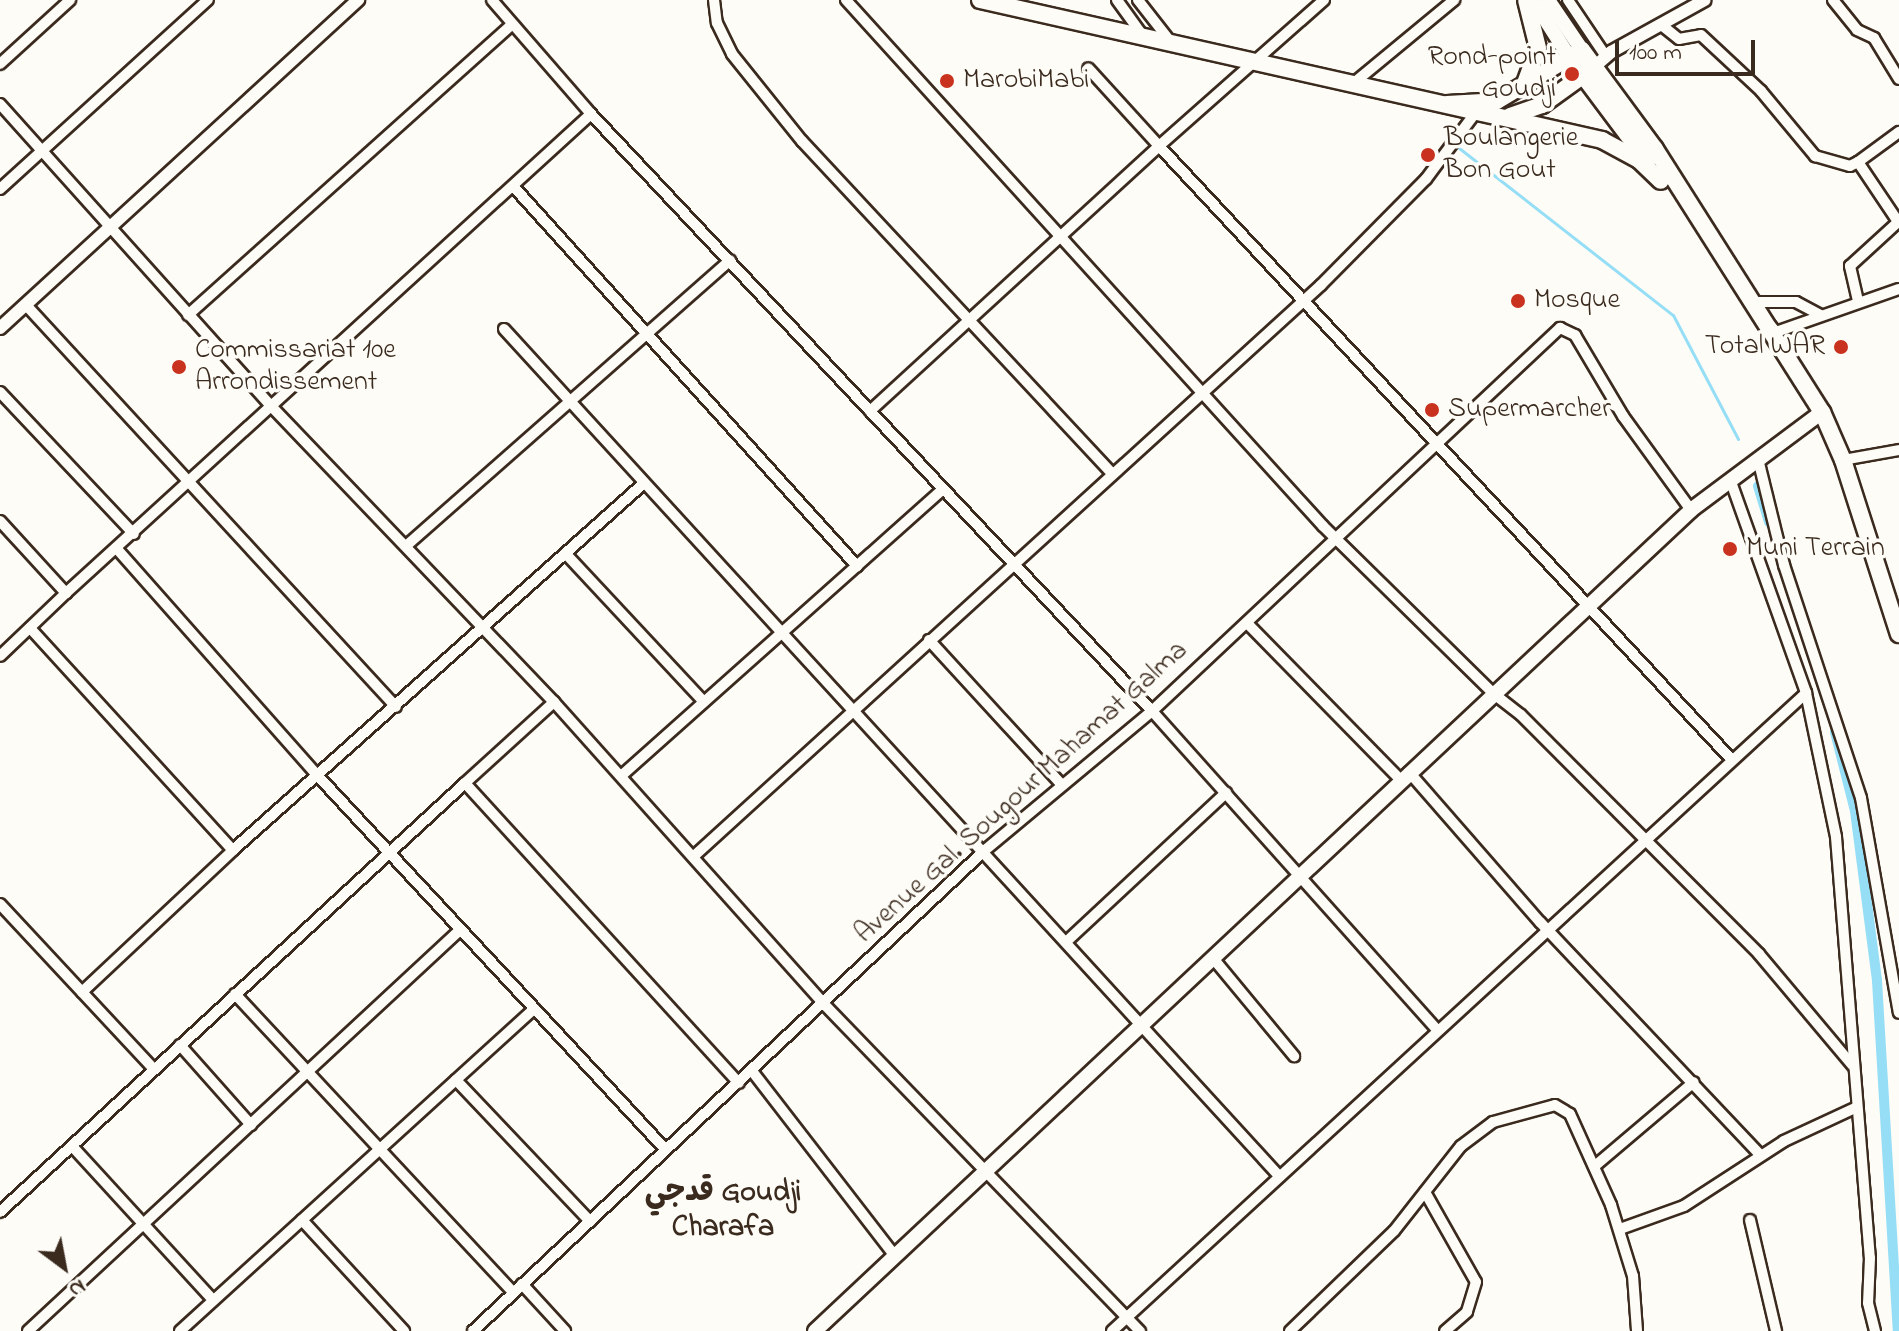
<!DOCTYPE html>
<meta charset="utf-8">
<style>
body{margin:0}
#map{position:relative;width:1899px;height:1331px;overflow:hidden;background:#fdfcf7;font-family:"Indie Flower","Playpen Sans Arabic",sans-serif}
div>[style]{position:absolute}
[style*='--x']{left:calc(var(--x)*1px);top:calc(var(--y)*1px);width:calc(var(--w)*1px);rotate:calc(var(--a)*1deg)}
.stream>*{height:3px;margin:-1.5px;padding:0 1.5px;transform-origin:1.5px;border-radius:1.5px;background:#95def6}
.canal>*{height:10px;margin:-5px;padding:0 5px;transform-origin:5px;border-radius:5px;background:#95def6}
.roads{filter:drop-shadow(2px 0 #3b2a1e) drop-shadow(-2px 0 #3b2a1e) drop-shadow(0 2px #3b2a1e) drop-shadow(0 -2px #3b2a1e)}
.minor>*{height:10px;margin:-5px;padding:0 5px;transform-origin:5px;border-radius:5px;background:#fdfcf7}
.tertiary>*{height:12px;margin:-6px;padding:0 6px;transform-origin:6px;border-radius:6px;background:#fdfcf7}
.secondary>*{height:14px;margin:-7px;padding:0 7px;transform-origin:7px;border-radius:7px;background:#fdfcf7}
.trunk>*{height:16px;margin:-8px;padding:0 8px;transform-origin:8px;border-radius:8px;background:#fdfcf7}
.dots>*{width:22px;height:22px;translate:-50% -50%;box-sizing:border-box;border:4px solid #fdfcf7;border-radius:50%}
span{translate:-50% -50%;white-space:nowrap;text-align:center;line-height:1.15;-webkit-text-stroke:7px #fdfcf7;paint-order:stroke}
.poi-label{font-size:28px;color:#3b2a1e}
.right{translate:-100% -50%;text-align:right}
.left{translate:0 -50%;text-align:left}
.street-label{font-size:28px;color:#3b2a1e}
.neighbourhood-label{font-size:30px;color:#3b2a1e;font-weight:700}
.north{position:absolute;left:24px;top:1227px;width:80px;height:80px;-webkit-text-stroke:6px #fdfcf7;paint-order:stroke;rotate:148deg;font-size:22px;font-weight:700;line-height:32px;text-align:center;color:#3b2a1e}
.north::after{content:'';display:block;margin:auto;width:28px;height:36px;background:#3b2a1e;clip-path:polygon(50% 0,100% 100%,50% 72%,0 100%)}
.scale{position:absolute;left:1615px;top:40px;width:140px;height:36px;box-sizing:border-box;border:4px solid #3b2a1e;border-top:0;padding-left:10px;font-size:24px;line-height:28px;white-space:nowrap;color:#3b2a1e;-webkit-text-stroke:6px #fdfcf7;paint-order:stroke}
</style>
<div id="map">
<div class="stream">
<i style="--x:1459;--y:148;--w:271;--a:38"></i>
<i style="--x:1673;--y:315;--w:140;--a:62.3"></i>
</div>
<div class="canal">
<i style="--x:1758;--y:486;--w:38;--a:73"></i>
<i style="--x:1835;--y:732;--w:81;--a:75.8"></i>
<i style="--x:1855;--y:811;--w:171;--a:82.6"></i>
<i style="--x:1877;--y:981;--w:351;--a:86.6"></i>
</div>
<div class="roads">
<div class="minor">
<i style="--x:492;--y:0;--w:151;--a:49"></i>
<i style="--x:591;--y:114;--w:819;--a:46.78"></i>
<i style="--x:1152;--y:711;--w:428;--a:48.2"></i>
<i style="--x:714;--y:0;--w:23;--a:83"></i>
<i style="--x:717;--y:23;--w:34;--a:64"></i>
<i style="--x:732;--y:54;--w:112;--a:51.2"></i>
<i style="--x:802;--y:141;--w:455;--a:47"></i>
<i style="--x:846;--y:0;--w:710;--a:47.8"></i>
<i style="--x:1323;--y:526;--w:240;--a:44.5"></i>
<i style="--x:1494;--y:694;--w:34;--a:38"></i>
<i style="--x:1521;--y:715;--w:337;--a:45.1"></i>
<i style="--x:1759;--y:954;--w:145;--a:50"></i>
<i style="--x:1117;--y:0;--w:44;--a:54.2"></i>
<i style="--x:1138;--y:0;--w:52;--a:52"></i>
<i style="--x:1324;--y:0;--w:220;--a:138.5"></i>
<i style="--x:1159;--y:146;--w:838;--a:46.98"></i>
<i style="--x:1568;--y:0;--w:63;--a:56.1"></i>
<i style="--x:1833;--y:0;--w:38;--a:51"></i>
<i style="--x:1857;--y:30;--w:19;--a:25"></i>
<i style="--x:1874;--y:38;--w:48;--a:58.6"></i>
<i style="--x:1664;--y:27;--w:19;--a:39"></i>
<i style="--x:1679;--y:39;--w:22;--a:-10"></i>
<i style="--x:1701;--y:35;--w:82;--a:43"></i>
<i style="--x:1761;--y:91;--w:85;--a:50.3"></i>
<i style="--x:1815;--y:156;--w:36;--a:16"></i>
<i style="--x:1850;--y:166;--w:9;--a:-27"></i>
<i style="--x:1858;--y:162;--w:73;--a:56.1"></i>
<i style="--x:0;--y:64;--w:95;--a:-42.4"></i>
<i style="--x:1355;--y:82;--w:129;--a:-39.6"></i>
<i style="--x:0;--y:104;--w:407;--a:48.1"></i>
<i style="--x:272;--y:407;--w:408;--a:46.3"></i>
<i style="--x:554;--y:702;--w:405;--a:48.2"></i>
<i style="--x:824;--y:1004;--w:455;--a:46"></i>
<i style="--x:1858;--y:162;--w:51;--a:-36.2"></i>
<i style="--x:513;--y:186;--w:513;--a:47.85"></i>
<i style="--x:0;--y:189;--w:281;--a:-42.3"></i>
<i style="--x:1858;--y:301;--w:36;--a:-103"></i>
<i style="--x:1850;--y:266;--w:65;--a:-42.5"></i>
<i style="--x:1751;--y:302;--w:45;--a:0"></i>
<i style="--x:1796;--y:302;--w:27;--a:28"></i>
<i style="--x:26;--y:305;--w:546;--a:47.37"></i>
<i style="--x:188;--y:315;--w:435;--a:-41.9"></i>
<i style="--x:1770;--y:325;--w:9;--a:49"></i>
<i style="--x:1776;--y:332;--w:130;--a:-19.3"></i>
<i style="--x:504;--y:329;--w:1149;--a:47.54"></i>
<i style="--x:0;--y:392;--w:195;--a:46.7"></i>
<i style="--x:870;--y:411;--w:392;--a:-42.5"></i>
<i style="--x:1159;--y:146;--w:105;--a:-132.3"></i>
<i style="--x:1758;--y:459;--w:109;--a:76.2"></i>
<i style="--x:1784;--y:565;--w:245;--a:71.7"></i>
<i style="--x:1861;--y:798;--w:218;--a:80"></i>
<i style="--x:1843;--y:460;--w:57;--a:-10.1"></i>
<i style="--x:1731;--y:482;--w:224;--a:70.4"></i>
<i style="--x:1806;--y:693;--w:147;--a:78.2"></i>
<i style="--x:1836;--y:837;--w:422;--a:85.4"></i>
<i style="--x:1870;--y:1258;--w:45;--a:92.5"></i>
<i style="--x:1868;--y:1303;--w:29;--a:76"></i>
<i style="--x:0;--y:521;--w:98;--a:47.5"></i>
<i style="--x:66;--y:593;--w:91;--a:136.3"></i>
<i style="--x:406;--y:546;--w:432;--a:-41.4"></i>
<i style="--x:117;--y:549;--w:302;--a:48.5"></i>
<i style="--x:317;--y:775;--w:512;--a:47.06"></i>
<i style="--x:566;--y:554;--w:202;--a:47"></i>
<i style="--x:66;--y:593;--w:711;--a:-42.38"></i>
<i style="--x:1247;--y:623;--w:220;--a:45.6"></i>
<i style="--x:30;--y:628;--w:301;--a:47.6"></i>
<i style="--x:929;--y:640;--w:197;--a:47.5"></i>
<i style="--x:554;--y:702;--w:120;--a:137.7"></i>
<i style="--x:465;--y:783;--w:406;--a:47.6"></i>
<i style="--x:1409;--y:772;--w:199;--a:48.9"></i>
<i style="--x:1540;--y:922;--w:320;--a:46.6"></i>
<i style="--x:621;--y:776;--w:431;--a:-41.7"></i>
<i style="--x:694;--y:856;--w:848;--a:-42.32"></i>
<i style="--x:1321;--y:285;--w:149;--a:-45.3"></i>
<i style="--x:1426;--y:179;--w:84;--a:-53.3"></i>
<i style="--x:0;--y:904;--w:226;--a:47"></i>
<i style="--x:1066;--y:942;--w:219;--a:-43"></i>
<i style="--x:1212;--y:957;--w:129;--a:50.4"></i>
<i style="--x:82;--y:992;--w:207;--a:-43.2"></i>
<i style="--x:233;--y:850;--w:551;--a:-41.76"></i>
<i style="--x:235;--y:994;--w:408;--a:47"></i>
<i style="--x:180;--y:1045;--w:107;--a:48.4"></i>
<i style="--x:752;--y:1071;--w:234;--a:52.3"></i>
<i style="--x:456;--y:1080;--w:195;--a:46.5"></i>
<i style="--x:72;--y:1146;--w:209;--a:47.5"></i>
<i style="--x:1596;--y:1165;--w:128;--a:-40.3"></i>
<i style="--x:1425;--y:1192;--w:103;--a:60.5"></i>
<i style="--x:1476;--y:1282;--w:31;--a:107"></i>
<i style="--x:1467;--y:1312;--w:29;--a:139"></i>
<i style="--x:0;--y:1212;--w:633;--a:-42.69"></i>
<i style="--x:302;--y:1220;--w:151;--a:47.4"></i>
<i style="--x:1750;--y:1220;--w:114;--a:76.8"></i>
<i style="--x:1620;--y:1229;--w:68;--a:-19.8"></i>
<i style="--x:1684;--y:1206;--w:119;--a:-33"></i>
<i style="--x:1784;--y:1141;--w:78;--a:-24.9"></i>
<i style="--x:522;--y:1284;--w:64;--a:47.5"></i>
<i style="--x:28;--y:1331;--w:589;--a:-42.87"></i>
<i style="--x:180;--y:1331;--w:479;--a:-42.3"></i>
<i style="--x:473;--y:1331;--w:701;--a:-43.21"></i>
<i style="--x:984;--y:851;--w:219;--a:-39.8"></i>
<i style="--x:1152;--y:711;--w:560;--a:-43.19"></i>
<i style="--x:1560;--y:328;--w:17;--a:25"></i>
<i style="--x:1575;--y:335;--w:94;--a:59.3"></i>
<i style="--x:1623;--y:416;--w:116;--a:54.1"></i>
<i style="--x:1112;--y:1331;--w:943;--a:-42.59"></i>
<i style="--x:1290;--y:1331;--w:144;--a:-43.9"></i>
<i style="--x:1394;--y:1231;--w:108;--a:-51.8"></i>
<i style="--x:1461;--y:1146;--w:40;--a:-37"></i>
<i style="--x:1493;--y:1122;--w:64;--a:-15.3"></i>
<i style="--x:1555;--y:1105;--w:17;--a:31"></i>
<i style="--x:1570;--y:1114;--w:100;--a:65.7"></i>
<i style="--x:1611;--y:1205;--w:74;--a:72.8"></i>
<i style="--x:1633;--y:1276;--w:55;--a:85.8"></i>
</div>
<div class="tertiary">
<i style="--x:1594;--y:67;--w:23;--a:-41"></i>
<i style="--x:1611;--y:52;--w:107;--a:-29"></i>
<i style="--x:0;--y:328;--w:486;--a:-42.5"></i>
</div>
<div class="secondary">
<i style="--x:1533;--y:0;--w:69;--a:57.5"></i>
<i style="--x:1548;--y:0;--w:60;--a:55.8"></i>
<i style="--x:815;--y:1331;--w:1201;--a:-43.14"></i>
<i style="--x:1691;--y:510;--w:164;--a:-36.8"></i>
</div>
<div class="trunk">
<i style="--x:980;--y:0;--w:638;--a:12.68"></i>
<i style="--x:1602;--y:140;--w:42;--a:28.4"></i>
<i style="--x:1639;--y:160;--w:30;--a:44"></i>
<i style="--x:1570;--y:58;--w:129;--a:53.2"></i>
<i style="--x:1524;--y:86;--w:40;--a:-69.8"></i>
<i style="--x:1538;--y:48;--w:49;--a:-104"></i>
<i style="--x:1447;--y:104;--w:50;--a:-3.4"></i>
<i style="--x:1497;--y:101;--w:99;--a:-31"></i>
<i style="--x:1582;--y:50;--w:123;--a:53.6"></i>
<i style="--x:1655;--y:149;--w:312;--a:57.6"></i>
<i style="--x:1822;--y:412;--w:52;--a:66.4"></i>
<i style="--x:1843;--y:460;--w:183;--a:72.2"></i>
<i style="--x:1510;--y:116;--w:34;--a:-19"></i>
<i style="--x:1542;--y:105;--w:62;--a:-35.8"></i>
</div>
</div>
<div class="dots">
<i style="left:1572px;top:74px;background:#c8321e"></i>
<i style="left:947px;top:81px;background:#c8321e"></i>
<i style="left:1428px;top:155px;background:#c8321e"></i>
<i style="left:1518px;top:301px;background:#c8321e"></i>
<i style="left:1841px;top:347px;background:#c8321e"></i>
<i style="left:179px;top:367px;background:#c8321e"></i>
<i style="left:1432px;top:410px;background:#c8321e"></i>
<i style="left:1730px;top:549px;background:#c8321e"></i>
</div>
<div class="poi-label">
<span class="right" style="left:1556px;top:74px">Rond-point<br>Goudji</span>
<span class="left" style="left:963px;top:81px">MarobiMabi</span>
<span class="left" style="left:1444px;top:155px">Boulangerie<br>Bon Gout</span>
<span class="left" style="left:1534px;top:301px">Mosque</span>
<span class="right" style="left:1825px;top:347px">Total WAR</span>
<span class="left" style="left:195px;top:367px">Commissariat 10e<br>Arrondissement</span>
<span class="left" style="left:1448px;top:410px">Supermarcher</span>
<span class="left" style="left:1746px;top:549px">Muni Terrain</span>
</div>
<div class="street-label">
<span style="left:1022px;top:793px;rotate:-42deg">Avenue Gal. Sougour Mahamat Galma</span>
</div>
<div class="neighbourhood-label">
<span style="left:723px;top:1210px">قدجي Goudji<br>Charafa</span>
</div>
<div class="north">N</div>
<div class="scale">100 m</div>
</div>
